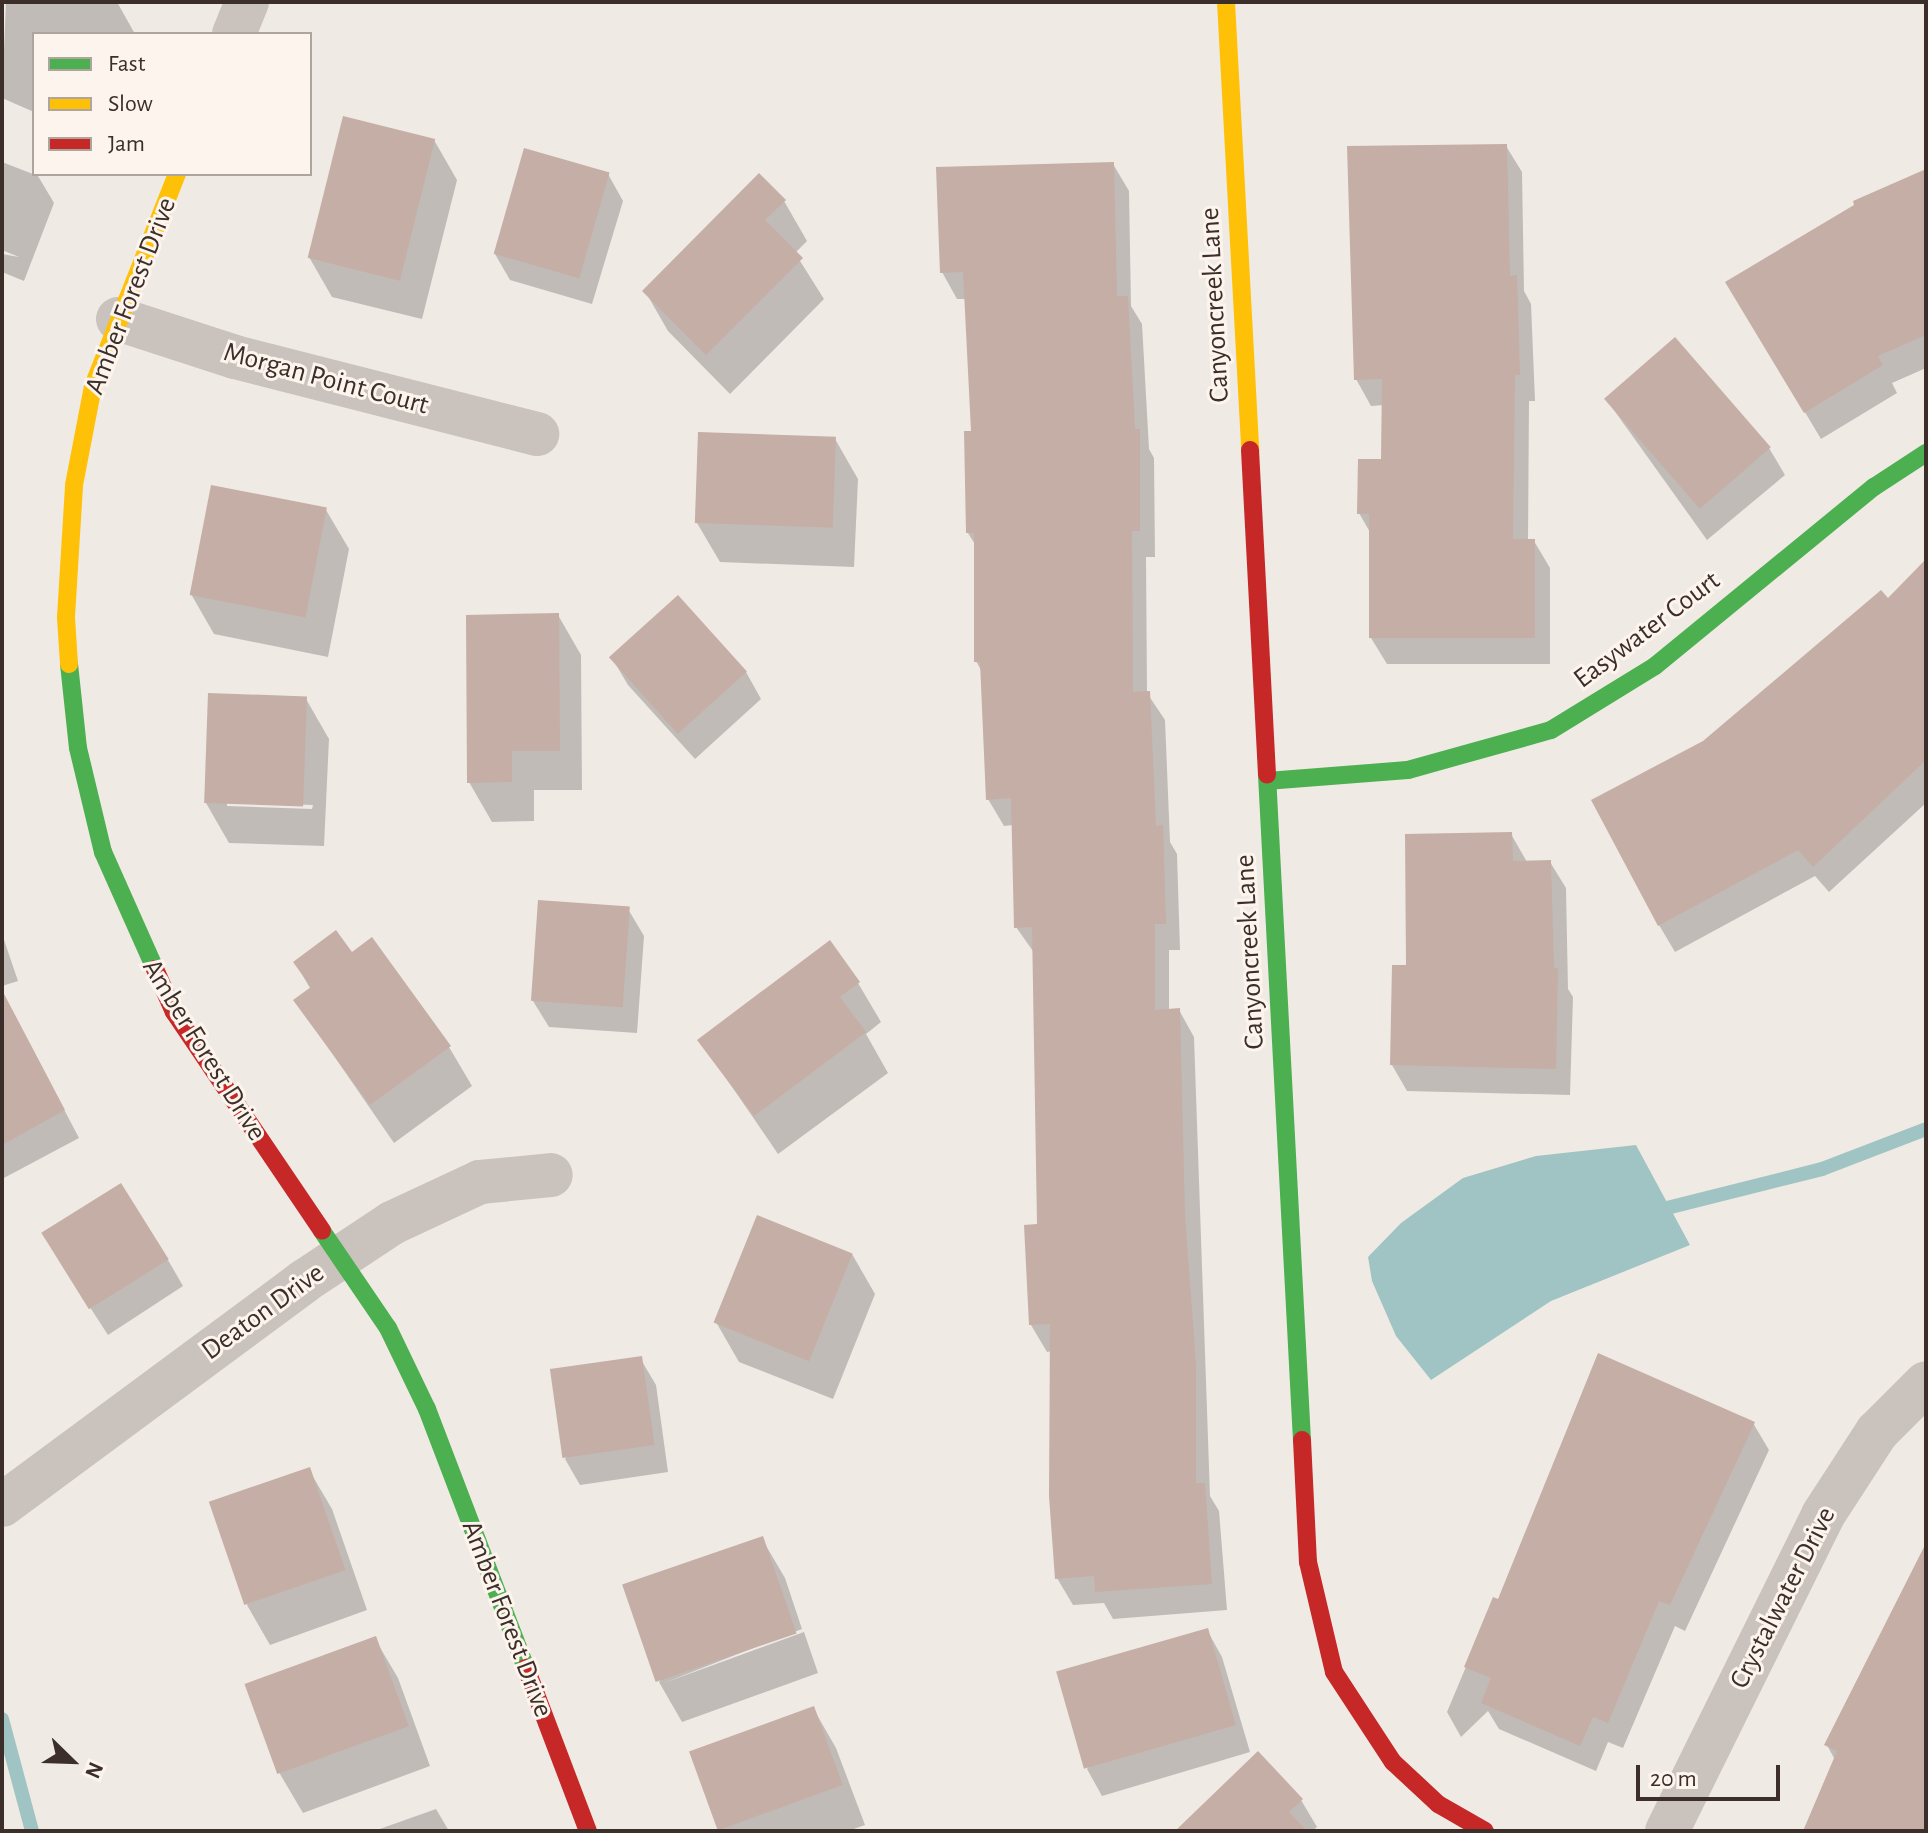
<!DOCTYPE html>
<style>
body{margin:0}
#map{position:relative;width:1928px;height:1833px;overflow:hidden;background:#f0eae5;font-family:"Alegreya Sans",sans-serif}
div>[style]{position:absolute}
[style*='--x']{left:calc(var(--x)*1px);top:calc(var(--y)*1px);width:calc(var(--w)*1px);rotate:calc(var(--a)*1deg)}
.water>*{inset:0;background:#a0c4c3}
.shadow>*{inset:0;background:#0003}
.stream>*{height:14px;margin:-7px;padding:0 7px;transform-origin:7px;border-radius:7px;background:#a0c4c3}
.building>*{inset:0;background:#c5aea6;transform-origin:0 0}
.street>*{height:44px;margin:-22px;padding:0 22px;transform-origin:22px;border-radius:22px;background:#c9c2bd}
.fast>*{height:18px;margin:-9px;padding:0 9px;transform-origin:9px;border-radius:9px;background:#4caf50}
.slow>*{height:18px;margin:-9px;padding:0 9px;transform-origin:9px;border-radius:9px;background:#ffc107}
.jam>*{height:18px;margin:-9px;padding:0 9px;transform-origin:9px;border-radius:9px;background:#c62828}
span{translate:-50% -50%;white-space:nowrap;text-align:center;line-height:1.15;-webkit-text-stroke:6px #fcf4ed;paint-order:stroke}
.street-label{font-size:28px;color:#3c2f2a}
.frame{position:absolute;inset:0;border:4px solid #3c2f2a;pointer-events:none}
.legend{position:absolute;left:32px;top:32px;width:280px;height:144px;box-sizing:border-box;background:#fcf4ed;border:2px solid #afa59f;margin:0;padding:10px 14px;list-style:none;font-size:24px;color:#3c2f2a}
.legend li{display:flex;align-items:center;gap:16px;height:40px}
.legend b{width:40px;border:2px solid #afa59f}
.north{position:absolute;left:32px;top:1721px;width:80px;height:80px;-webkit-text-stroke:6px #fcf4ed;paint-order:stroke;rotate:113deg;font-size:22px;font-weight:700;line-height:32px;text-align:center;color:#3c2f2a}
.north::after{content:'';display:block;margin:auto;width:28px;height:36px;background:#3c2f2a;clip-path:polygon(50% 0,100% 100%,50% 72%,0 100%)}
.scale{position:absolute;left:1636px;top:1765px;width:144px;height:36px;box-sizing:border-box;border:4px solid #3c2f2a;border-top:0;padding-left:10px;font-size:24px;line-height:28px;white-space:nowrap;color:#3c2f2a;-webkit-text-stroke:6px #fcf4ed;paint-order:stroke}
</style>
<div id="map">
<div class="water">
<i style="clip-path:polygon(1636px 1145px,1690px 1245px,1551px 1301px,1431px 1380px,1396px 1336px,1372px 1281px,1368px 1257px,1401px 1223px,1463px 1178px,1536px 1156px)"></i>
</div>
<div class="shadow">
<i style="clip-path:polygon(6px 2px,117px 2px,135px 34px,34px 34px,34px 112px,2px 98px)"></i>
<i style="clip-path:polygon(434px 140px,457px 180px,422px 319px,332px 297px,309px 257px)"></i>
<i style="clip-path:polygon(1506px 146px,1522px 172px,1524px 291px,1531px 304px,1535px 401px,1529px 401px,1528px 541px,1534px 541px,1550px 568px,1550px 664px,1387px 664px,1371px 638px,1371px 534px,1359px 513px,1383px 461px,1384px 405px,1371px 406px,1356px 379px)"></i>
<i style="clip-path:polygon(2px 162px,38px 176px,54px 203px,24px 281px,2px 272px,2px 254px,19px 257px,2px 250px)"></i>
<i style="clip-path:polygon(1113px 164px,1129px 191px,1131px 306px,1142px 324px,1149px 449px,1154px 458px,1155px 557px,1146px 557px,1147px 693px,1165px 720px,1170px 842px,1177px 854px,1180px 950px,1169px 950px,1169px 1011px,1179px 1010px,1194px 1037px,1210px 1496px,1219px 1511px,1227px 1610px,1113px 1619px,1104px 1603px,1073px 1605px,1057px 1578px,1052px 1351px,1047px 1352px,1031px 1325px,1039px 1226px,1035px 954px,1016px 927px,1013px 825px,1004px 826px,988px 799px,982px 672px,976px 661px,976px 546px,968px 533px,974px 433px,966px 299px,957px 299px,942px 272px)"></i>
<i style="clip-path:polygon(1926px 171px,1926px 368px,1892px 383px,1897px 393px,1821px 439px,1743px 309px)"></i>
<i style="clip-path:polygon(608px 174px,623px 201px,592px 304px,510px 280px,495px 254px)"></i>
<i style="clip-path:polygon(784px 201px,807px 241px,795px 253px,824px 299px,730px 394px,668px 331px,645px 291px)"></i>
<i style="clip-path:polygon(1606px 399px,1769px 448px,1785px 475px,1707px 540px)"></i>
<i style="clip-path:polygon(835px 439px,858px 479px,854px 567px,720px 562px,697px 523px)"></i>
<i style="clip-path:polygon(326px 510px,349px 549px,328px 657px,214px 634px,191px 594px)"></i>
<i style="clip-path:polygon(1926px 562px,1926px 803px,1829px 892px,1815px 876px,1675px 952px,1659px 925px,1705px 742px,1888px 601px)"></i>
<i style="clip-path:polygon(558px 615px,581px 655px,582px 790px,534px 790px,534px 821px,492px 822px,469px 782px)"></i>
<i style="clip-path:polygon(612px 658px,746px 672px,761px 699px,695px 759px,628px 685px)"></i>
<i style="clip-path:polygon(evenodd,306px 699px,329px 739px,324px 846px,229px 843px,206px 803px,306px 699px,227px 802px,313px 805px,312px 809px,227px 806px,227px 802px)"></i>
<i style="clip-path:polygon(1511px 834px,1527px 862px,1550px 862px,1566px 888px,1568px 989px,1573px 997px,1570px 1095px,1407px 1091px,1392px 1065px,1408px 967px)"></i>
<i style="clip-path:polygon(628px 909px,644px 936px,637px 1033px,549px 1027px,533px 1001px)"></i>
<i style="clip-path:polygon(2px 934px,18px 981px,2px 986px)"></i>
<i style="clip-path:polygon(352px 954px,449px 1047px,472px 1086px,394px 1143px,296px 1001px,311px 990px,295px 962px)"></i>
<i style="clip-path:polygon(858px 983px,881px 1022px,866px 1034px,888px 1073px,778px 1154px,700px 1040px)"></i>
<i style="clip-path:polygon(2px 1042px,37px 1058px,79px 1138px,2px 1179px)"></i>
<i style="clip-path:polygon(852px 1254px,875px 1294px,833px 1399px,739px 1362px,716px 1322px)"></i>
<i style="clip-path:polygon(168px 1260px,183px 1286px,108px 1335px,60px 1261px)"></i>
<i style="clip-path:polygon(640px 1358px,656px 1385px,668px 1472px,580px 1485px,565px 1459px)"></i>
<i style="clip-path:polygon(1753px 1423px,1769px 1450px,1685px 1631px,1675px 1626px,1623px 1748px,1608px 1742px,1596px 1771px,1499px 1729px,1488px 1711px,1461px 1737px,1447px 1712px,1494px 1600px,1499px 1602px)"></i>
<i style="clip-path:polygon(309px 1470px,332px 1509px,367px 1610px,270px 1645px,247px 1605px)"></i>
<i style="clip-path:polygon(762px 1539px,785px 1578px,802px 1629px,664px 1683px,804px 1632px,818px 1673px,682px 1722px,659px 1682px)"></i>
<i style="clip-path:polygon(1926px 1547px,1926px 1831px,1805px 1831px,1835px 1760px,1827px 1745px)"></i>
<i style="clip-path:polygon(1207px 1630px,1222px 1657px,1250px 1752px,1102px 1796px,1087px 1769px)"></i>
<i style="clip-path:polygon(375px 1639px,398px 1678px,430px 1766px,303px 1813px,280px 1774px,248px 1686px)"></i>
<i style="clip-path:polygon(813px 1708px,836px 1748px,865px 1825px,848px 1831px,721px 1831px,692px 1753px)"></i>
<i style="clip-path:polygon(1301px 1800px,1317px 1827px,1312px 1831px,1177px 1831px)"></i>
<i style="clip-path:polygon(436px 1809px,449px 1831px,374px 1831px)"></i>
</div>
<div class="stream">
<i style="--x:1651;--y:1212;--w:176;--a:-14.1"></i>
<i style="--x:1822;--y:1169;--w:111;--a:-21"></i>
<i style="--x:2;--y:1719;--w:116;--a:75"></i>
</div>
<div class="building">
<i style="left:343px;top:116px;width:95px;height:146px;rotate:14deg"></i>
<i style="clip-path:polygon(1507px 144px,1510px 276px,1517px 275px,1520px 375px,1515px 375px,1513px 539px,1535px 539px,1535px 638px,1369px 638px,1369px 514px,1357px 514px,1358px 459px,1381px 459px,1382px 379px,1354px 380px,1347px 146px)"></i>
<i style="left:524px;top:148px;width:89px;height:110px;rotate:16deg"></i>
<i style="clip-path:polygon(1114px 162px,1117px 296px,1128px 296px,1135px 429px,1140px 429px,1140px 531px,1132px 531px,1133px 692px,1150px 691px,1156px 826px,1163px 825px,1166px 924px,1155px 924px,1155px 1010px,1180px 1008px,1185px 1215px,1196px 1363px,1196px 1483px,1205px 1483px,1212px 1584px,1095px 1592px,1094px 1576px,1055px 1579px,1049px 1496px,1050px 1324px,1029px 1325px,1024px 1225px,1037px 1224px,1032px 927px,1014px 928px,1011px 798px,986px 800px,980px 662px,974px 662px,974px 533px,966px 533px,964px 431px,971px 431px,963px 272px,940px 273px,936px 167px)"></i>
<i style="clip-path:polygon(1926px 169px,1926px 335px,1878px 356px,1883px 365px,1804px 413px,1725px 282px,1854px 205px,1853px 201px)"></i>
<i style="clip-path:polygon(759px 173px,786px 200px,765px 220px,803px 258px,706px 355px,642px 291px)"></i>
<i style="left:1675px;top:337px;width:146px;height:94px;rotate:49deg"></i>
<i style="left:698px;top:432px;width:138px;height:91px;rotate:2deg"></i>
<i style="left:211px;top:485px;width:118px;height:112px;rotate:11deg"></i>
<i style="clip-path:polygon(1926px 559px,1926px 760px,1813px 867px,1798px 850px,1658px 926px,1591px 800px,1703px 741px,1881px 590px,1888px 598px)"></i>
<i style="left:678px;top:595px;width:103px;height:93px;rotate:48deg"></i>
<i style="clip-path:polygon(559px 613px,560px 751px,512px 751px,512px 782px,467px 783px,466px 615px)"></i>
<i style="left:208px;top:693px;width:99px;height:110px;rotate:2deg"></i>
<i style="clip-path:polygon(1512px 832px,1513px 861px,1551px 860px,1554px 968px,1558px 968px,1556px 1069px,1390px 1065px,1392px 965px,1406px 965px,1405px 834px)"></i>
<i style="left:538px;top:900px;width:92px;height:101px;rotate:4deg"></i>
<i style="clip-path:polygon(336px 930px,352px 952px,372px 937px,451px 1046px,370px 1105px,293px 1000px,311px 987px,293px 962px)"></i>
<i style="clip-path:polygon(830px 940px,860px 982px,840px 997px,866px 1032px,754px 1116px,697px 1040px)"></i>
<i style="clip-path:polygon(2px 990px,65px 1110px,2px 1145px)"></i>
<i style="left:121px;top:1183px;width:90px;height:94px;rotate:58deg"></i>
<i style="left:757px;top:1215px;width:103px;height:116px;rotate:22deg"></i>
<i style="clip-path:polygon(1598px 1353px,1755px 1422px,1670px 1605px,1659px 1601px,1608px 1723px,1593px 1717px,1580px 1746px,1481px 1703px,1491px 1678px,1464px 1667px,1493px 1597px,1498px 1599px)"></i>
<i style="left:642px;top:1356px;width:90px;height:93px;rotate:82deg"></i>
<i style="left:310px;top:1467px;width:109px;height:107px;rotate:71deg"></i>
<i style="left:763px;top:1536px;width:103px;height:149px;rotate:71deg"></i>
<i style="clip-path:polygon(1926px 1543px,1926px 1831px,1803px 1831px,1837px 1751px,1824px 1745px)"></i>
<i style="left:1208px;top:1628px;width:101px;height:158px;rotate:74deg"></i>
<i style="left:376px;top:1636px;width:96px;height:140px;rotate:70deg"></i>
<i style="left:814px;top:1706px;width:84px;height:133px;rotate:70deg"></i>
<i style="clip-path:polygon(1258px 1751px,1303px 1799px,1289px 1812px,1307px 1831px,1175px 1831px)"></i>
</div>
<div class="street">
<i style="--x:234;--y:34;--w:35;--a:-68"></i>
<i style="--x:118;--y:319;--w:123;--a:18"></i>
<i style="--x:235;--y:357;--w:312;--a:14.3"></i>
<i style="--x:2;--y:1505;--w:375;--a:-36.5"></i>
<i style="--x:303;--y:1282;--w:107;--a:-33.5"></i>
<i style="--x:392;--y:1223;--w:97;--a:-25"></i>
<i style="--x:480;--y:1182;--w:71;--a:-5.6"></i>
<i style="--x:1667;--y:1831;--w:352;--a:-63.7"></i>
<i style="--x:1823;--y:1515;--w:99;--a:-57"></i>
<i style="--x:1877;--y:1432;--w:69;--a:-45"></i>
</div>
<div class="fast">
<i style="--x:69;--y:664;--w:84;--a:83.9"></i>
<i style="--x:78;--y:748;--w:107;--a:76.5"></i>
<i style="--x:103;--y:852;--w:128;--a:66"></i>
<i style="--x:1267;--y:775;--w:666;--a:86.99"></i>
<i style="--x:1268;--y:781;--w:140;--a:-4.5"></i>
<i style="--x:1408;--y:770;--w:148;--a:-15.6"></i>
<i style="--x:1551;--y:730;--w:122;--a:-31.6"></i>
<i style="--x:1655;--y:666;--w:283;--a:-39.3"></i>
<i style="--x:1874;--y:487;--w:62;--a:-33.2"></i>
<i style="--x:322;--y:1231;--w:117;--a:55.8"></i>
<i style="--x:388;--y:1328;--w:90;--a:64.3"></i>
<i style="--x:427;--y:1409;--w:277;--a:69.1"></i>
</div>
<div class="slow">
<i style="--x:1226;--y:2;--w:449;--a:86.9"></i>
<i style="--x:69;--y:664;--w:47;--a:-93.7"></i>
<i style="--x:66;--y:617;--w:132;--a:-86.5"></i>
<i style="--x:74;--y:485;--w:101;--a:-79.1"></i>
<i style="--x:93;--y:386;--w:228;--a:-68.4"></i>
</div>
<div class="jam">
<i style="--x:1250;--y:450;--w:325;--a:87"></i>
<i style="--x:155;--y:969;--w:47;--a:66.2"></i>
<i style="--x:174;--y:1012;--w:264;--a:55.9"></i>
<i style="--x:1302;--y:1440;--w:122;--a:87.2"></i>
<i style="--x:1308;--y:1562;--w:113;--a:76.7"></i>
<i style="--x:1334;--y:1672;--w:108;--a:56.8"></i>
<i style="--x:1393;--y:1762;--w:62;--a:43"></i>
<i style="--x:1438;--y:1804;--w:54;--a:29.9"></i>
<i style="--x:526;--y:1668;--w:174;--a:69.2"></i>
</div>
<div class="street-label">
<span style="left:131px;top:296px;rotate:-69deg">Amber Forest Drive</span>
<span style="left:1215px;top:305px;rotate:-93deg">Canyoncreek Lane</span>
<span style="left:326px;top:379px;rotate:15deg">Morgan Point Court</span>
<span style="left:1647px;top:630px;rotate:-37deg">Easywater Court</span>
<span style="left:1250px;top:952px;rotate:-93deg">Canyoncreek Lane</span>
<span style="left:204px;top:1050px;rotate:58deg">Amber Forest Drive</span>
<span style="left:263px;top:1312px;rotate:-36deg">Deaton Drive</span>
<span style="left:1783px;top:1598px;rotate:-63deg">Crystalwater Drive</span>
<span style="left:507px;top:1619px;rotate:69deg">Amber Forest Drive</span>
</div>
<div class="frame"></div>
<ul class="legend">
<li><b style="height:10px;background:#4caf50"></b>Fast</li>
<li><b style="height:10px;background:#ffc107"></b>Slow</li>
<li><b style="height:10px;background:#c62828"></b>Jam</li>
</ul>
<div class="north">N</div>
<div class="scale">20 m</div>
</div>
